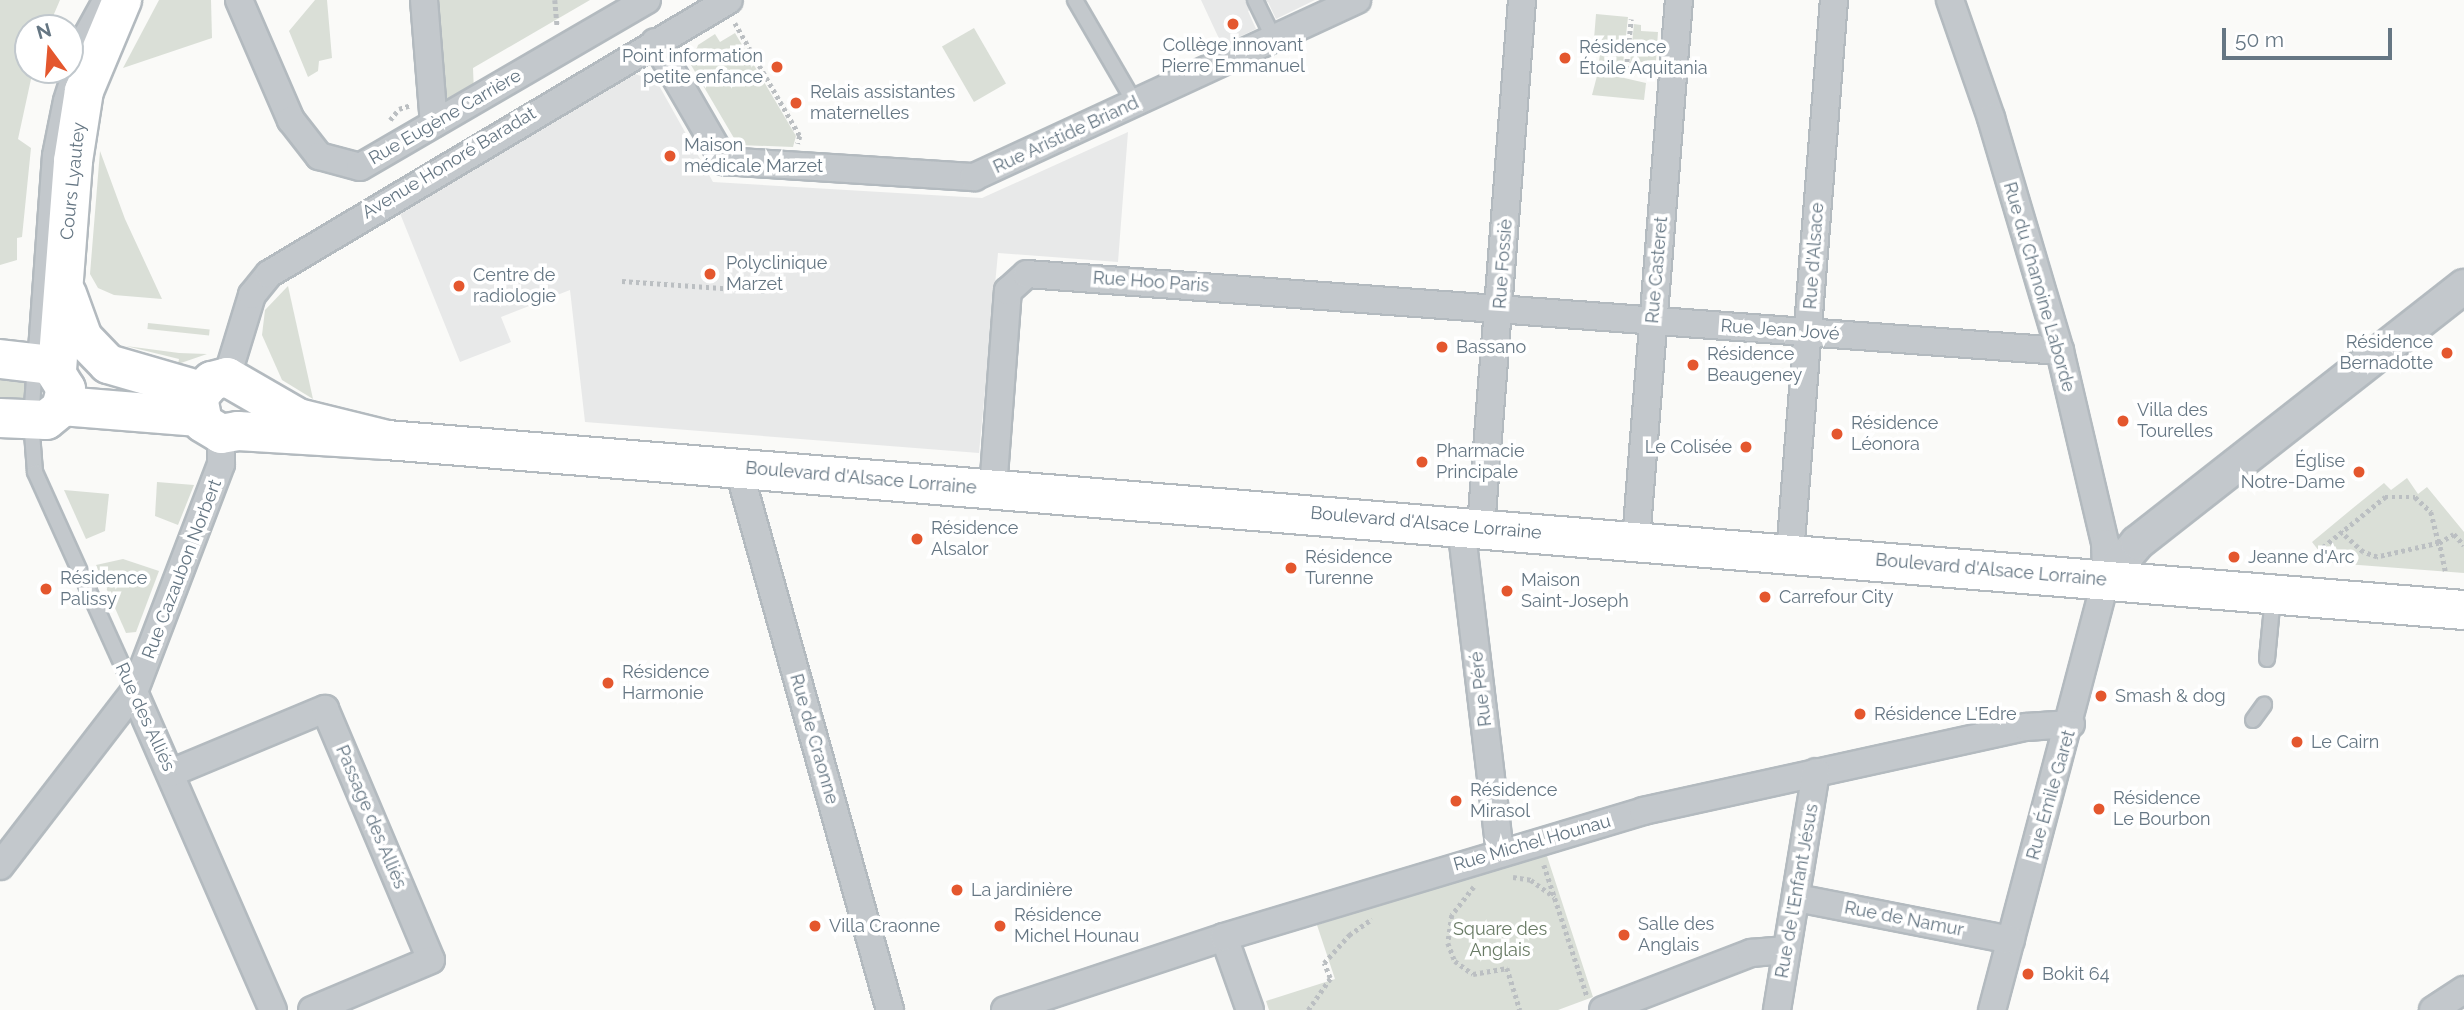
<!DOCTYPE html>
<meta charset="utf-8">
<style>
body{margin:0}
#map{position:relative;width:2464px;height:1010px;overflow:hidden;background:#fafaf8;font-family:Raleway,sans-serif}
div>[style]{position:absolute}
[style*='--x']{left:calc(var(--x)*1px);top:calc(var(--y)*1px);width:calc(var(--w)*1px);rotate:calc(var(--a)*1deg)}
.built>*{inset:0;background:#e8e9e9}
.green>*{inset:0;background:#dadfd7;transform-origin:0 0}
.path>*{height:4.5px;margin-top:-2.25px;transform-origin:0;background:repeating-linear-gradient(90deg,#bbbfc2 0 3.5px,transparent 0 7px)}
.roads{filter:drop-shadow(2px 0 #b3babf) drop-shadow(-2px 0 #b3babf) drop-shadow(0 2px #b3babf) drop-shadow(0 -2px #b3babf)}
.service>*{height:14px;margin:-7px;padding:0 7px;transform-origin:7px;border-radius:7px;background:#c3c8cc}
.minor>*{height:26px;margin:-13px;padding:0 13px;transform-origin:13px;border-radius:13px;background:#c3c8cc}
.tertiary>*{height:33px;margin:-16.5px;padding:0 16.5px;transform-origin:16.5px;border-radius:16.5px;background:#c3c8cc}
.secondary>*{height:38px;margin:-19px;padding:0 19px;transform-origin:19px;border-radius:19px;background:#fff}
.dots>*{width:19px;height:19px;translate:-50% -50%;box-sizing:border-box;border:4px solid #fff;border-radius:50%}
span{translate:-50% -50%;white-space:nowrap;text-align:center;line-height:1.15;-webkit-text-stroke:7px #fff;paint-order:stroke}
.poi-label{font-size:18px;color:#657683}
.left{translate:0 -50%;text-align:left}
.right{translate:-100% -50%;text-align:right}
.street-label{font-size:18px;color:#657683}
.park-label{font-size:18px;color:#687a64}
.north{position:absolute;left:14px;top:14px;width:70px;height:70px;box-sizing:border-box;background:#fff;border:2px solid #c1c8cd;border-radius:50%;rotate:344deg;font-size:19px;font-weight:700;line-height:28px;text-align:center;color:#657683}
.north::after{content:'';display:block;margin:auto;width:24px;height:32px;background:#e4572e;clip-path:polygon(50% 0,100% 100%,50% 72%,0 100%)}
.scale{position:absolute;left:2222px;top:28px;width:170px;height:32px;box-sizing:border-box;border:4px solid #657683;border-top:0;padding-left:9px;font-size:21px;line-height:24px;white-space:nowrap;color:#657683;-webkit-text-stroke:5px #fff;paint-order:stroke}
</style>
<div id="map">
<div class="built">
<i style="clip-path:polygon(1201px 0,1315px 0,1276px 19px,1268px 2px,1248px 11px,1256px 29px,1222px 45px)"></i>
<i style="clip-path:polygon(630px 72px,657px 82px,713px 182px,982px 198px,1128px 132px,1118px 262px,998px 253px,979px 453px,585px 422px,570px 290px,501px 317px,511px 342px,460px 362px,399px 211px)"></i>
</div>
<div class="green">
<i style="clip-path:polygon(0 0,60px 0,48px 28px,28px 28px,28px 70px,33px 70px,18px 139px,31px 148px,22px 237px,17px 238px,17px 260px,0 265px)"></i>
<i style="clip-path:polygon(159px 0,211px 0,212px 38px,123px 68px)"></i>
<i style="clip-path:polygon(315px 0,327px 0,332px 58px,319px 61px,318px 71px,308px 77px,289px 31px)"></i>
<i style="clip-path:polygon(433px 0,590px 0,473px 68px,474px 93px,450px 103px,443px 99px)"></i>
<i style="clip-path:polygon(1596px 14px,1628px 17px,1623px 64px,1599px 61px,1602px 40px,1594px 39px)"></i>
<i style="clip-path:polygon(1634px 24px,1641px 25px,1641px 31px,1658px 32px,1656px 61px,1630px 63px)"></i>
<i style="left:974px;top:28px;width:64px;height:37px;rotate:60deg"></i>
<i style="clip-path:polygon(735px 33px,796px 136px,793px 147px,738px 145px,691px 65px,698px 45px,715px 34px,720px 42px)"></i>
<i style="clip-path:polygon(1598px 72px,1646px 83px,1644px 100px,1592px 95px)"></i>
<i style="clip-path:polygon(100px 151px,125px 219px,162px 299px,114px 295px,98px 288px,90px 274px)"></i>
<i style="clip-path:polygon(288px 286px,313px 399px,282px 380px,262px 335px,265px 310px)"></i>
<i style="left:148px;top:323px;width:62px;height:6px;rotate:6deg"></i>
<i style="clip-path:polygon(126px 346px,179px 353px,207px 354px,178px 364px,179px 359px)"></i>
<i style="left:0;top:372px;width:28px;height:32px;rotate:4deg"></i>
<i style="clip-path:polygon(2407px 478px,2418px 494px,2427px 487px,2464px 532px,2464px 573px,2306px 561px,2319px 551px,2312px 542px,2353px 508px,2384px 483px,2391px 490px)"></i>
<i style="clip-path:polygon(157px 482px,194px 485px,178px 525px,155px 516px)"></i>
<i style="clip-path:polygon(64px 490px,109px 494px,105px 531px,86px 539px)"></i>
<i style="clip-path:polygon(123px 559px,159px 571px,136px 632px,126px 633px,96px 565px)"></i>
<i style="clip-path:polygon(1546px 853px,1593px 997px,1558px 1010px,1269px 1010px,1266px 1001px,1335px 979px,1317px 925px)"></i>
</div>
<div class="path">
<i style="--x:555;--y:0;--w:25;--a:85"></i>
<i style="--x:735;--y:23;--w:130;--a:60.1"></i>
<i style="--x:800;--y:136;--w:8;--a:104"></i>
<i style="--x:1600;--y:67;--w:51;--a:4.5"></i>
<i style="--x:1626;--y:69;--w:50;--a:-84.3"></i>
<i style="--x:390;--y:120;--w:14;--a:-51"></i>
<i style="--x:399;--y:109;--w:13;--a:-18"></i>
<i style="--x:622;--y:281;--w:143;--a:4"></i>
<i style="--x:2322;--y:562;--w:11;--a:-41"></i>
<i style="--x:2330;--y:555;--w:11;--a:-131"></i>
<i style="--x:2323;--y:547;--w:80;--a:-38.9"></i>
<i style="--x:2385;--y:497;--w:30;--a:0"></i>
<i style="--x:2415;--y:497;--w:22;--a:43"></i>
<i style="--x:2431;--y:512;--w:32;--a:76"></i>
<i style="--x:2439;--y:543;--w:64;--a:167.3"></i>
<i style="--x:2377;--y:557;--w:15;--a:-160"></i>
<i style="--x:2363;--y:552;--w:30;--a:-138"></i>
<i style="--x:2445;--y:571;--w:29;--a:-102"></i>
<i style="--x:2439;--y:543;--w:17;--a:-31"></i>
<i style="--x:2454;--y:534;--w:15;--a:48"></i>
<i style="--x:1544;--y:865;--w:138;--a:71.8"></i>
<i style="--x:1513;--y:877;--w:18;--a:9"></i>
<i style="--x:1531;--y:880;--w:29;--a:36"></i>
<i style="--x:1474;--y:887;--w:36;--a:128"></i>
<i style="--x:1452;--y:915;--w:28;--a:98"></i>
<i style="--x:1448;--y:943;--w:19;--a:69"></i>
<i style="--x:1455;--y:961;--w:22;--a:36"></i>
<i style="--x:1473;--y:974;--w:35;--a:-10"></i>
<i style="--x:1507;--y:968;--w:44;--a:72.8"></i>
<i style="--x:1308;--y:1010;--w:39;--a:-55"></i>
<i style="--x:1330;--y:978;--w:16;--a:-112"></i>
<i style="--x:1324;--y:963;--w:38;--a:-48"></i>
<i style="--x:1349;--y:935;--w:28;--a:-35"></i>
</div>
<div class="roads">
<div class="service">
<i style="--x:100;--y:0;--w:35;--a:119"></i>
<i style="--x:83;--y:31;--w:72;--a:107.7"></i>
<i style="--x:61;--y:100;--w:56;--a:101.3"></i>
<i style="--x:50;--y:155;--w:266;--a:94.1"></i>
<i style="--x:31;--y:420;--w:52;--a:85.6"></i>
<i style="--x:35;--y:472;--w:240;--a:65.7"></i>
<i style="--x:1075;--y:0;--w:119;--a:59.8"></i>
<i style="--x:1255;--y:0;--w:43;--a:64"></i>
<i style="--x:2267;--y:659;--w:62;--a:-84.5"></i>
<i style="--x:2253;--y:720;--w:19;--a:-54"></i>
</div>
<div class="minor">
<i style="--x:239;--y:0;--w:131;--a:66.6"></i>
<i style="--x:291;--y:120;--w:46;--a:52.1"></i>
<i style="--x:319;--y:156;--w:42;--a:15"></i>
<i style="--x:360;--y:167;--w:332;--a:-30.2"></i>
<i style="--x:424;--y:0;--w:124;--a:85.4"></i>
<i style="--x:1950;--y:0;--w:125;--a:70.8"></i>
<i style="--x:1991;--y:118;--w:243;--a:73.5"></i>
<i style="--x:2060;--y:351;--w:197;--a:76.8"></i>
<i style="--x:2105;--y:543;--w:36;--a:88"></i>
<i style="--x:2106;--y:579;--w:446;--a:104.8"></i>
<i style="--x:655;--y:42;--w:138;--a:59.9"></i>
<i style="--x:724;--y:161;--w:251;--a:3.7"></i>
<i style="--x:974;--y:177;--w:422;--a:-24.8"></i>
<i style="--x:227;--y:377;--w:86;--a:-73"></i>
<i style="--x:252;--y:295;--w:27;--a:-51"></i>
<i style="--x:269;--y:274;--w:535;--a:-30.78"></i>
<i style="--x:738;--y:467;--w:564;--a:74.36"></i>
<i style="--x:993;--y:489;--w:199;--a:-85.7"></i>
<i style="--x:1008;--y:291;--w:25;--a:-42"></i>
<i style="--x:1027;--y:274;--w:1036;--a:4.26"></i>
<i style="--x:1461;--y:526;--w:328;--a:83.2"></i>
<i style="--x:1481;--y:527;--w:529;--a:-85.55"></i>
<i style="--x:1636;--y:540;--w:542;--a:-85.45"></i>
<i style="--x:1790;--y:554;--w:556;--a:-85.46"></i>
<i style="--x:134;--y:692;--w:347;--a:66.4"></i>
<i style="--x:171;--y:773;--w:167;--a:-22.6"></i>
<i style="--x:325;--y:709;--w:272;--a:67.1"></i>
<i style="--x:431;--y:960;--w:129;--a:157.2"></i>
<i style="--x:0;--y:866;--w:220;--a:-52.4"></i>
<i style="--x:134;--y:692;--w:244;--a:-69.1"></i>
<i style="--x:221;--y:464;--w:30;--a:-90"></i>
<i style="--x:1797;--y:898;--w:218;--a:11.1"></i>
<i style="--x:1224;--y:937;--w:77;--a:70.4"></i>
<i style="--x:1005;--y:1010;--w:231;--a:-18.4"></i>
<i style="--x:1224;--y:937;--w:438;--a:-16.7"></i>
<i style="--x:1643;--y:811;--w:392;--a:-12.4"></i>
<i style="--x:2026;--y:727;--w:45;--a:-3.8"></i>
<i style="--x:1603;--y:1010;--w:159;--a:-21.1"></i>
<i style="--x:1751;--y:953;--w:35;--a:-5"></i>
<i style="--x:1777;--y:1010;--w:241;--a:-80.7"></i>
<i style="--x:2433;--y:1010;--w:37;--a:-33"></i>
</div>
<div class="tertiary">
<i style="--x:2106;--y:579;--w:48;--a:-50"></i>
<i style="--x:2137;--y:542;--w:415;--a:-38.1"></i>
</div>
<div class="secondary">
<i style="--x:67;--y:294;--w:47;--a:70"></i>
<i style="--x:83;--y:338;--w:36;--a:46"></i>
<i style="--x:108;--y:364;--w:97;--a:16.2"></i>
<i style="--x:0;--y:359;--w:51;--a:6.7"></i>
<i style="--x:51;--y:365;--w:28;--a:58"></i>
<i style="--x:66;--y:389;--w:20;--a:105"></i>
<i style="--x:61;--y:408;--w:19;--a:141"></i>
<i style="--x:46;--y:420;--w:46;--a:-177.5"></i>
<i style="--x:57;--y:370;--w:210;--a:-85.6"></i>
<i style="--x:73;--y:161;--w:71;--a:-81.1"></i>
<i style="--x:84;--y:91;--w:99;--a:-67.3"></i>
<i style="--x:62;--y:406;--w:137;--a:4.6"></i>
<i style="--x:387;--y:440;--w:92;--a:-166.1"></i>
<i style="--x:298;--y:418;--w:82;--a:-150"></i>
<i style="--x:227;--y:377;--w:16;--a:165"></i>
<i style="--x:212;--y:381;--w:21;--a:131"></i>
<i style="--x:198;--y:397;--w:26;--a:79"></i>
<i style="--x:203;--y:423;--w:21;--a:31"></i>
<i style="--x:221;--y:434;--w:17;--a:-10"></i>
<i style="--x:238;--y:431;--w:149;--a:3.5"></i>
<i style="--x:387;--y:440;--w:2084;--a:4.68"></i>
</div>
</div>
<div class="dots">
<i style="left:1233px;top:24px;background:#e4572e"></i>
<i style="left:1565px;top:58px;background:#e4572e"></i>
<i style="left:777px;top:67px;background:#e4572e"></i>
<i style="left:796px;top:103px;background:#e4572e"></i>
<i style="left:670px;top:156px;background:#e4572e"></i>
<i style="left:710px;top:274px;background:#e4572e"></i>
<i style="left:459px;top:286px;background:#e4572e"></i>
<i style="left:1442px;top:347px;background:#e4572e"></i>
<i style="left:2447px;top:353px;background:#e4572e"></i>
<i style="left:1693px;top:365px;background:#e4572e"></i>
<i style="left:2123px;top:421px;background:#e4572e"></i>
<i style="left:1837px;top:434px;background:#e4572e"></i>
<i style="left:1746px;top:447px;background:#e4572e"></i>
<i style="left:1422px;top:462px;background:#e4572e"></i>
<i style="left:2359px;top:472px;background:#e4572e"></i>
<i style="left:917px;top:539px;background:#e4572e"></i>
<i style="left:2234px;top:557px;background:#e4572e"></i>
<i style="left:1291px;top:568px;background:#e4572e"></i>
<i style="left:46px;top:589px;background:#e4572e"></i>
<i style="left:1507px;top:591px;background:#e4572e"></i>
<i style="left:1765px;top:597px;background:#e4572e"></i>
<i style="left:608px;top:683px;background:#e4572e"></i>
<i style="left:2101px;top:696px;background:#e4572e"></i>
<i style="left:1860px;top:714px;background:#e4572e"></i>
<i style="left:2297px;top:742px;background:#e4572e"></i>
<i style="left:1456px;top:801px;background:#e4572e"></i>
<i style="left:2099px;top:809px;background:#e4572e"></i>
<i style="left:957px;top:890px;background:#e4572e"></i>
<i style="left:815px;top:926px;background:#e4572e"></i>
<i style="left:1000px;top:926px;background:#e4572e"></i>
<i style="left:1624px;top:935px;background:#e4572e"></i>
<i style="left:2028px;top:974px;background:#e4572e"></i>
</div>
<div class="poi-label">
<span style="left:1233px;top:56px">Collège innovant<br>Pierre Emmanuel</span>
<span class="left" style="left:1579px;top:58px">Résidence<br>Étoile Aquitania</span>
<span class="right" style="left:763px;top:67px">Point information<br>petite enfance</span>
<span class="left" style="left:810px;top:103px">Relais assistantes<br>maternelles</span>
<span class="left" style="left:684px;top:156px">Maison<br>médicale Marzet</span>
<span class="left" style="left:726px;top:274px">Polyclinique<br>Marzet</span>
<span class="left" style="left:473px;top:286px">Centre de<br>radiologie</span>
<span class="right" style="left:2433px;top:353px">Résidence<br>Bernadotte</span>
<span class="left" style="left:1456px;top:347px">Bassano</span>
<span class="left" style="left:1707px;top:365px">Résidence<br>Beaugeney</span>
<span class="left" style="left:2137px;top:421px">Villa des<br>Tourelles</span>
<span class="left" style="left:1851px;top:434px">Résidence<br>Léonora</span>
<span class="right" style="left:1732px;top:447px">Le Colisée</span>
<span class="left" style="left:1436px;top:462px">Pharmacie<br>Principale</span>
<span class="right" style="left:2345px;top:472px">Église<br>Notre-Dame</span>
<span class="left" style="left:931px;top:539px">Résidence<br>Alsalor</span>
<span class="left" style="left:2248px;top:557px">Jeanne d'Arc</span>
<span class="left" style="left:1305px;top:568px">Résidence<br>Turenne</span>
<span class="left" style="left:60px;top:589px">Résidence<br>Palissy</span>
<span class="left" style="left:1521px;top:591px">Maison<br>Saint-Joseph</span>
<span class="left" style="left:1779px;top:597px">Carrefour City</span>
<span class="left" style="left:622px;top:683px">Résidence<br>Harmonie</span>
<span class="left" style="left:2115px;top:696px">Smash &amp; dog</span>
<span class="left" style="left:1874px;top:714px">Résidence L'Edre</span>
<span class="left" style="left:2311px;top:742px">Le Cairn</span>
<span class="left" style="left:1470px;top:801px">Résidence<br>Mirasol</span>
<span class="left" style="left:2113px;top:809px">Résidence<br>Le Bourbon</span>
<span class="left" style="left:971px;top:890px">La jardinière</span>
<span class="left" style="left:1014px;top:926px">Résidence<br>Michel Hounau</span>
<span class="left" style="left:1638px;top:935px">Salle des<br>Anglais</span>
<span class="left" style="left:829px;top:926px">Villa Craonne</span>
<span class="left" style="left:2042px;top:974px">Bokit 64</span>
</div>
<div class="street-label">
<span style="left:445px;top:117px;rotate:-30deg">Rue Eugène Carrière</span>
<span style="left:1066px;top:135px;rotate:-25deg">Rue Aristide Briand</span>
<span style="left:449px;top:163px;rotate:-31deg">Avenue Honoré Baradat</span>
<span style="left:73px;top:181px;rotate:-84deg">Cours Lyautey</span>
<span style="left:1814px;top:256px;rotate:-86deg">Rue d'Alsace</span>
<span style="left:1503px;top:264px;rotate:-86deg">Rue Fossiè</span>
<span style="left:1657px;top:270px;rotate:-85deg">Rue Casteret</span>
<span style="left:1151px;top:282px;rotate:4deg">Rue Hoo Paris</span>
<span style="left:2039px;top:287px;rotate:74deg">Rue du Chanoine Laborde</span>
<span style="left:1780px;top:330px;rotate:4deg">Rue Jean Jové</span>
<span style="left:861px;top:478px;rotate:5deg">Boulevard d'Alsace Lorraine</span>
<span style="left:1426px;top:523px;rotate:5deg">Boulevard d'Alsace Lorraine</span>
<span style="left:182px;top:569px;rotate:-69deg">Rue Cazaubon Norbert</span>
<span style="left:1991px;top:570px;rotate:5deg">Boulevard d'Alsace Lorraine</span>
<span style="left:1481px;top:689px;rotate:-97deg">Rue Péré</span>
<span style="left:145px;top:717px;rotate:65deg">Rue des Alliés</span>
<span style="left:814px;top:739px;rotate:74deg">Rue de Craonne</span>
<span style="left:2051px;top:795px;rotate:-74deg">Rue Émile Garet</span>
<span style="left:371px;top:817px;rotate:67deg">Passage des Alliés</span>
<span style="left:1532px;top:843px;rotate:-16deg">Rue Michel Hounau</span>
<span style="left:1797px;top:891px;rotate:-80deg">Rue de l'Enfant Jésus</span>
<span style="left:1904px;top:919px;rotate:11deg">Rue de Namur</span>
</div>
<div class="park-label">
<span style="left:1500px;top:940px">Square des<br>Anglais</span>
</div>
<div class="north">N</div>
<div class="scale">50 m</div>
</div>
